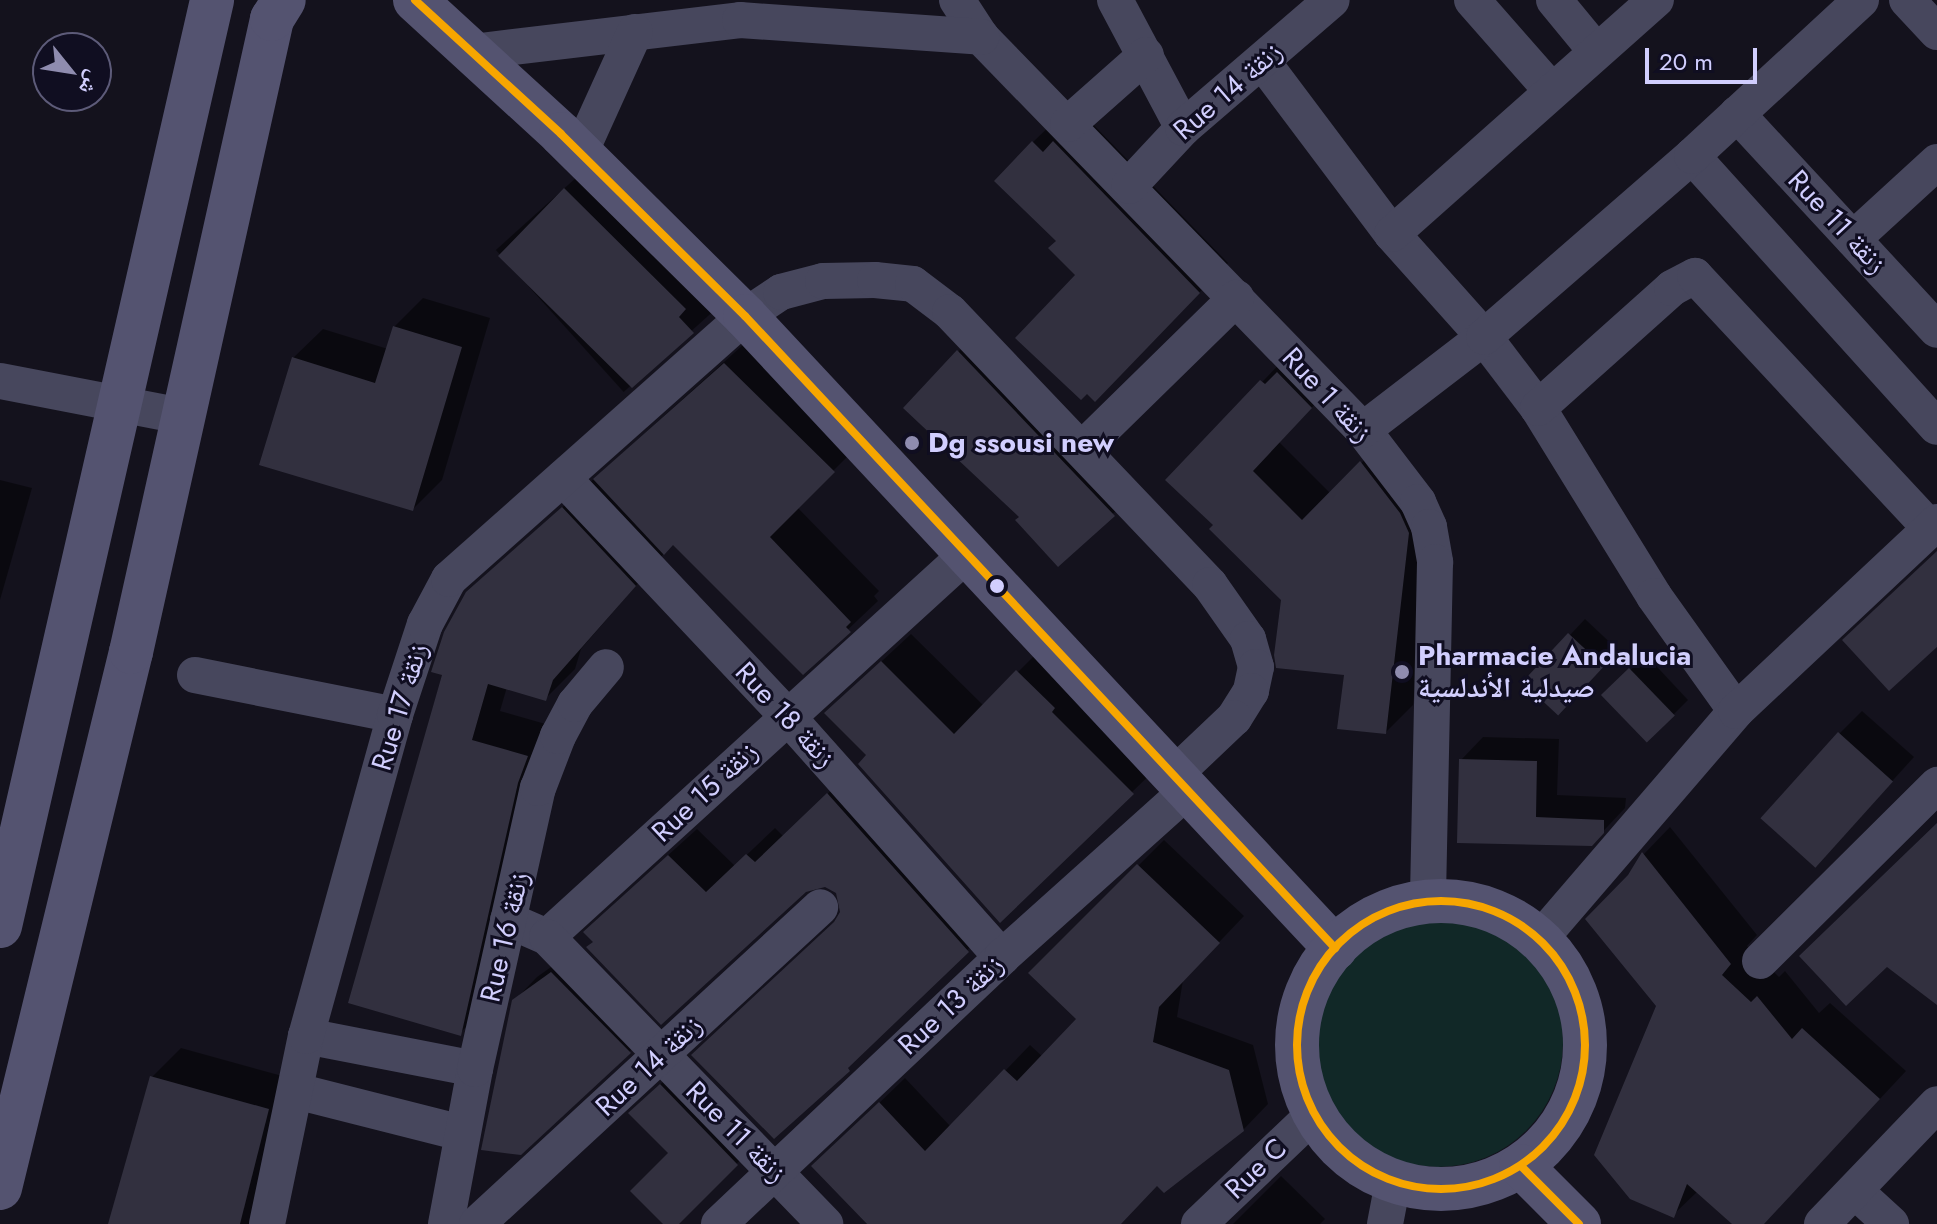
<!DOCTYPE html>
<meta charset="utf-8">
<style>
body{margin:0}
#map{position:relative;width:1937px;height:1224px;overflow:hidden;background:#14121d;font-family:Jost,"Noto Naskh Arabic",sans-serif}
div>[style]{position:absolute}
[style*='--x']{left:calc(var(--x)*1px);top:calc(var(--y)*1px);width:calc(var(--w)*1px);rotate:calc(var(--a)*1deg)}
.green>*{inset:0;background:#112827}
.round{border-radius:50%}
.shadow>*{inset:0;background:#0007;transform-origin:0 0}
.building>*{inset:0;background:#32303f;transform-origin:0 0}
.street>*{height:36px;margin:-18px;padding:0 18px;transform-origin:18px;border-radius:18px;background:#47475d}
.secondary>*{height:44px;margin:-22px;padding:0 22px;transform-origin:22px;border-radius:22px;background:#545370}
.secondary>.ring{margin:-22px;padding:0;box-sizing:content-box;background:none;border:44px solid #545370;border-radius:50%}
.bus-1>*{height:8px;margin:-4px;padding:0 4px;transform-origin:4px;border-radius:4px;background:#f7a600}
.bus-1>.ring{margin:-4px;padding:0;box-sizing:content-box;background:none;border:8px solid #f7a600;border-radius:50%}
.dots>*{width:22px;height:22px;translate:-50% -50%;box-sizing:border-box;border:4px solid #100e21;border-radius:50%}
span{translate:-50% -50%;white-space:nowrap;text-align:center;line-height:1.15;-webkit-text-stroke:6px #100e21;paint-order:stroke}
.street-label{font-size:28px;color:#d1cefe}
.poi-label{font-size:28px;color:#d1cefe;font-weight:700}
.left{translate:0 -50%;text-align:left}
.north{position:absolute;left:32px;top:32px;width:80px;height:80px;box-sizing:border-box;background:#100e21;border:2px solid #5d5b79;border-radius:50%;rotate:120deg;font-size:22px;font-weight:700;line-height:32px;text-align:center;color:#d1cefe}
.north::after{content:'';display:block;margin:auto;width:28px;height:36px;background:#8f8caf;clip-path:polygon(50% 0,100% 100%,50% 72%,0 100%)}
.scale{position:absolute;left:1645px;top:48px;width:112px;height:36px;box-sizing:border-box;border:4px solid #d1cefe;border-top:0;padding-left:10px;font-size:24px;line-height:28px;white-space:nowrap;color:#d1cefe;-webkit-text-stroke:6px #100e21;paint-order:stroke}
</style>
<div id="map">
<div class="green">
<i class="round" style="left:1313px;top:917px;width:250px;height:250px"></i>
</div>
<div class="shadow">
<i style="clip-path:polygon(1062px 114px,1083px 114px,1228px 263px,1124px 370px,1058px 240px,1033px 142px)"></i>
<i style="left:588px;top:167px;width:191px;height:124px;rotate:48deg"></i>
<i style="clip-path:polygon(423px 298px,490px 318px,442px 480px,413px 509px,293px 358px,323px 329px,388px 349px,394px 327px)"></i>
<i style="clip-path:polygon(978px 331px,1134px 494px,1058px 565px,1022px 516px,906px 407px)"></i>
<i style="clip-path:polygon(754px 335px,862px 442px,797px 507px,879px 591px,874px 596px,878px 601px,803px 672px,673px 543px,581px 649px,575px 669px,546px 698px,507px 687px,500px 711px,556px 727px,490px 1004px,460px 1033px,467px 593px)"></i>
<i style="clip-path:polygon(1289px 354px,1339px 379px,1279px 442px,1331px 494px,1389px 435px,1436px 505px,1413px 705px,1386px 732px,1346px 674px,1283px 600px,1215px 525px,1168px 480px)"></i>
<i style="clip-path:polygon(0 480px,32px 488px,0 600px)"></i>
<i style="clip-path:polygon(1585px 619px,1618px 650px,1573px 697px,1526px 682px)"></i>
<i style="clip-path:polygon(911px 634px,984px 706px,1047px 643px,1162px 763px,1000px 920px,869px 755px,826px 713px)"></i>
<i style="clip-path:polygon(1646px 655px,1688px 700px,1673px 715px,1604px 695px)"></i>
<i style="clip-path:polygon(1862px 711px,1914px 757px,1816px 865px,1839px 734px)"></i>
<i style="clip-path:polygon(1483px 737px,1559px 739px,1557px 795px,1626px 798px,1625px 808px,1591px 844px,1459px 841px,1461px 760px)"></i>
<i style="clip-path:polygon(856px 767px,995px 923px,775px 1137px,842px 913px,838px 892px,826px 885px,595px 941px,613px 905px,697px 829px,735px 866px,775px 828px,783px 836px)"></i>
<i style="clip-path:polygon(1670px 827px,1757px 935px,1747px 946px,1779px 977px,1785px 971px,1819px 1013px,1830px 1003px,1906px 1071px,1763px 1224px,1735px 1224px,1698px 1191px,1673px 1215px,1658px 1006px,1630px 876px,1644px 854px)"></i>
<i style="clip-path:polygon(1164px 840px,1244px 916px,1183px 980px,1177px 1017px,1253px 1045px,1268px 1104px,1243px 1130px,1157px 1184px,1120px 1224px,867px 1224px,814px 1166px,905px 1078px,951px 1127px,1030px 1045px,1043px 1057px,1079px 1019px,1031px 973px)"></i>
<i style="clip-path:polygon(575px 950px,652px 1030px,629px 1052px,514px 1001px,537px 977px)"></i>
<i style="clip-path:polygon(181px 1048px,297px 1080px,260px 1224px,110px 1224px,152px 1077px)"></i>
<i style="clip-path:polygon(684px 1063px,759px 1141px,677px 1224px,665px 1224px,671px 1153px,653px 1091px)"></i>
<i style="clip-path:polygon(1281px 1176px,1325px 1219px,1320px 1224px,1233px 1224px)"></i>
</div>
<div class="building">
<i style="clip-path:polygon(1032px 141px,1043px 152px,1053px 141px,1200px 293px,1095px 402px,1087px 394px,1081px 400px,1015px 338px,1075px 275px,1048px 248px,1056px 241px,994px 181px)"></i>
<i style="clip-path:polygon(564px 188px,686px 309px,679px 317px,694px 333px,632px 388px,498px 256px)"></i>
<i style="clip-path:polygon(393px 326px,462px 347px,413px 511px,259px 465px,292px 357px,375px 383px)"></i>
<i style="clip-path:polygon(957px 350px,1115px 516px,1058px 567px,1015px 520px,1019px 517px,903px 408px)"></i>
<i style="clip-path:polygon(724px 363px,835px 472px,770px 537px,851px 622px,846px 627px,851px 632px,803px 675px,673px 545px,664px 555px,593px 479px)"></i>
<i style="clip-path:polygon(1277px 372px,1312px 408px,1253px 471px,1302px 520px,1360px 461px,1400px 513px,1409px 533px,1386px 734px,1337px 729px,1344px 675px,1276px 668px,1274px 655px,1281px 600px,1209px 529px,1213px 525px,1165px 480px,1260px 380px,1265px 384px)"></i>
<i style="clip-path:polygon(562px 507px,636px 586px,553px 680px,546px 701px,488px 684px,472px 740px,528px 756px,518px 783px,461px 1036px,348px 1003px,442px 675px,431px 672px,444px 632px,466px 592px)"></i>
<i style="clip-path:polygon(1937px 551px,1937px 647px,1889px 691px,1842px 640px)"></i>
<i style="left:1568px;top:633px;width:49px;height:67px;rotate:43deg"></i>
<i style="clip-path:polygon(881px 661px,954px 734px,1016px 670px,1055px 708px,1052px 712px,1134px 794px,1000px 923px,858px 764px,866px 755px,824px 713px)"></i>
<i style="left:1629px;top:668px;width:66px;height:39px;rotate:46deg"></i>
<i style="left:1838px;top:732px;width:74px;height:116px;rotate:42deg"></i>
<i style="clip-path:polygon(1459px 759px,1537px 761px,1536px 817px,1604px 820px,1604px 833px,1592px 846px,1457px 843px)"></i>
<i style="clip-path:polygon(827px 793px,969px 952px,848px 1068px,850px 1071px,774px 1139px,691px 1055px,834px 922px,840px 912px,836px 893px,825px 887px,806px 892px,661px 1025px,586px 947px,593px 942px,583px 932px,668px 855px,706px 892px,746px 854px,755px 862px)"></i>
<i style="clip-path:polygon(1937px 823px,1937px 1005px,1887px 967px,1846px 1006px,1799px 956px)"></i>
<i style="clip-path:polygon(1642px 852px,1731px 964px,1722px 975px,1751px 1002px,1757px 996px,1792px 1039px,1802px 1028px,1880px 1099px,1764px 1224px,1732px 1224px,1687px 1184px,1674px 1218px,1630px 1199px,1594px 1155px,1656px 1006px,1585px 919px,1628px 875px)"></i>
<i style="clip-path:polygon(1137px 864px,1220px 943px,1159px 1007px,1153px 1042px,1229px 1070px,1244px 1131px,1164px 1193px,1157px 1186px,1121px 1224px,867px 1224px,811px 1166px,879px 1102px,925px 1151px,1004px 1069px,1017px 1081px,1076px 1019px,1028px 973px)"></i>
<i style="clip-path:polygon(551px 972px,631px 1053px,521px 1155px,481px 1150px,512px 1000px)"></i>
<i style="clip-path:polygon(150px 1076px,269px 1109px,240px 1224px,108px 1224px)"></i>
<i style="clip-path:polygon(660px 1084px,738px 1165px,679px 1224px,663px 1224px,630px 1191px,668px 1153px,628px 1113px)"></i>
</div>
<div class="street">
<i style="--x:957;--y:0;--w:44;--a:57"></i>
<i style="--x:981;--y:37;--w:548;--a:45.81"></i>
<i style="--x:1363;--y:430;--w:91;--a:52.6"></i>
<i style="--x:1418;--y:502;--w:27;--a:66"></i>
<i style="--x:1429;--y:527;--w:36;--a:80"></i>
<i style="--x:1435;--y:562;--w:339;--a:91.2"></i>
<i style="--x:1115;--y:0;--w:145;--a:62"></i>
<i style="--x:1472;--y:0;--w:120;--a:48.7"></i>
<i style="--x:1554;--y:0;--w:66;--a:50.5"></i>
<i style="--x:1907;--y:0;--w:44;--a:46.8"></i>
<i style="--x:472;--y:52;--w:270;--a:-6.8"></i>
<i style="--x:740;--y:20;--w:242;--a:4"></i>
<i style="--x:1262;--y:61;--w:216;--a:53.1"></i>
<i style="--x:1392;--y:234;--w:138;--a:48.2"></i>
<i style="--x:1484;--y:337;--w:89;--a:52.7"></i>
<i style="--x:1538;--y:408;--w:221;--a:58.3"></i>
<i style="--x:1654;--y:596;--w:141;--a:54.5"></i>
<i style="--x:1737;--y:114;--w:294;--a:47.2"></i>
<i style="--x:1068;--y:124;--w:104;--a:-41.5"></i>
<i style="--x:580;--y:153;--w:133;--a:-65.6"></i>
<i style="--x:1692;--y:156;--w:365;--a:47.9"></i>
<i style="--x:1129;--y:186;--w:79;--a:-47"></i>
<i style="--x:1183;--y:128;--w:196;--a:-40.7"></i>
<i style="--x:1392;--y:234;--w:353;--a:-41.6"></i>
<i style="--x:1853;--y:239;--w:114;--a:-42.5"></i>
<i style="--x:0;--y:381;--w:185;--a:10.9"></i>
<i style="--x:1538;--y:408;--w:180;--a:-41.8"></i>
<i style="--x:1672;--y:288;--w:26;--a:-28"></i>
<i style="--x:1695;--y:276;--w:345;--a:47"></i>
<i style="--x:1363;--y:430;--w:153;--a:-37.5"></i>
<i style="--x:1484;--y:337;--w:276;--a:-41"></i>
<i style="--x:1692;--y:156;--w:230;--a:-42.7"></i>
<i style="--x:1082;--y:449;--w:216;--a:-44.4"></i>
<i style="--x:563;--y:478;--w:327;--a:46.7"></i>
<i style="--x:787;--y:716;--w:323;--a:48.3"></i>
<i style="--x:195;--y:675;--w:204;--a:11.3"></i>
<i style="--x:508;--y:920;--w:43;--a:23.6"></i>
<i style="--x:547;--y:937;--w:567;--a:-42.36"></i>
<i style="--x:547;--y:937;--w:400;--a:45.9"></i>
<i style="--x:1540;--y:939;--w:301;--a:-49.3"></i>
<i style="--x:1736;--y:711;--w:276;--a:-43.2"></i>
<i style="--x:1760;--y:961;--w:250;--a:-44.8"></i>
<i style="--x:306;--y:1036;--w:172;--a:11"></i>
<i style="--x:296;--y:1091;--w:171;--a:14.2"></i>
<i style="--x:1855;--y:1191;--w:49;--a:42.5"></i>
<i style="--x:267;--y:1224;--w:192;--a:-78.3"></i>
<i style="--x:306;--y:1036;--w:333;--a:-74.5"></i>
<i style="--x:395;--y:715;--w:96;--a:-71.8"></i>
<i style="--x:425;--y:624;--w:51;--a:-61.9"></i>
<i style="--x:449;--y:579;--w:396;--a:-41.6"></i>
<i style="--x:745;--y:316;--w:43;--a:-33.7"></i>
<i style="--x:781;--y:292;--w:43;--a:-14.7"></i>
<i style="--x:823;--y:281;--w:52;--a:-1.1"></i>
<i style="--x:875;--y:280;--w:38;--a:6"></i>
<i style="--x:913;--y:284;--w:46;--a:37.1"></i>
<i style="--x:950;--y:312;--w:377;--a:46.4"></i>
<i style="--x:1210;--y:585;--w:66;--a:54.9"></i>
<i style="--x:1248;--y:639;--w:29;--a:74"></i>
<i style="--x:1256;--y:667;--w:25;--a:102"></i>
<i style="--x:1251;--y:691;--w:32;--a:122"></i>
<i style="--x:1234;--y:718;--w:81;--a:136.5"></i>
<i style="--x:446;--y:1224;--w:158;--a:-79.4"></i>
<i style="--x:475;--y:1069;--w:288;--a:-77.4"></i>
<i style="--x:538;--y:788;--w:56;--a:-69"></i>
<i style="--x:558;--y:736;--w:36;--a:-62"></i>
<i style="--x:575;--y:704;--w:48;--a:-50"></i>
<i style="--x:477;--y:1224;--w:467;--a:-42.7"></i>
<i style="--x:719;--y:1224;--w:389;--a:-43.3"></i>
<i style="--x:1002;--y:957;--w:249;--a:-41.9"></i>
<i style="--x:1199;--y:1224;--w:159;--a:-43.7"></i>
<i style="--x:1385;--y:1224;--w:43;--a:-79.2"></i>
<i style="--x:1822;--y:1224;--w:166;--a:-46.2"></i>
</div>
<div class="secondary">
<i style="--x:415;--y:0;--w:198;--a:42.5"></i>
<i style="--x:561;--y:134;--w:259;--a:44.7"></i>
<i style="--x:745;--y:316;--w:865;--a:46.97"></i>
<i class="ring" style="left:1297px;top:901px;width:244px;height:244px"></i>
<i style="--x:0;--y:926;--w:950;--a:-77.1"></i>
<i style="--x:1521;--y:1166;--w:82;--a:45"></i>
<i style="--x:0;--y:1188;--w:552;--a:-76.27"></i>
<i style="--x:131;--y:652;--w:649;--a:-77.44"></i>
<i style="--x:272;--y:19;--w:22;--a:-58"></i>
</div>
<div class="bus-1">
<i style="--x:415;--y:0;--w:198;--a:42.5"></i>
<i style="--x:561;--y:134;--w:259;--a:44.7"></i>
<i style="--x:745;--y:316;--w:865;--a:46.97"></i>
<i class="ring" style="left:1297px;top:901px;width:280px;height:280px"></i>
<i style="--x:1521;--y:1166;--w:82;--a:45"></i>
</div>
<div class="dots">
<i style="left:912px;top:443px;background:#8f8caf"></i>
<i style="left:997px;top:586px;background:#d1cefe"></i>
<i style="left:1402px;top:672px;background:#8f8caf"></i>
</div>
<div class="street-label">
<span style="left:1228px;top:91px;rotate:-41deg">Rue 14 زنقة</span>
<span style="left:1837px;top:222px;rotate:47deg">Rue 11 زنقة</span>
<span style="left:1327px;top:395px;rotate:47deg">Rue 1 زنقة</span>
<span style="left:400px;top:707px;rotate:-73deg">Rue 17 زنقة</span>
<span style="left:785px;top:715px;rotate:47deg">Rue 18 زنقة</span>
<span style="left:705px;top:792px;rotate:-43deg">Rue 15 زنقة</span>
<span style="left:505px;top:937px;rotate:-77deg">Rue 16 زنقة</span>
<span style="left:951px;top:1005px;rotate:-43deg">Rue 13 زنقة</span>
<span style="left:649px;top:1066px;rotate:-43deg">Rue 14 زنقة</span>
<span style="left:736px;top:1132px;rotate:45deg">Rue 11 زنقة</span>
<span style="left:1256px;top:1169px;rotate:-44deg">Rue C</span>
</div>
<div class="poi-label">
<span class="left" style="left:928px;top:443px">Dg ssousi new</span>
<span class="left" style="left:1418px;top:672px">Pharmacie Andalucia<br>صيدلية الأندلسية</span>
</div>
<div class="north">ش</div>
<div class="scale">20 m</div>
</div>
